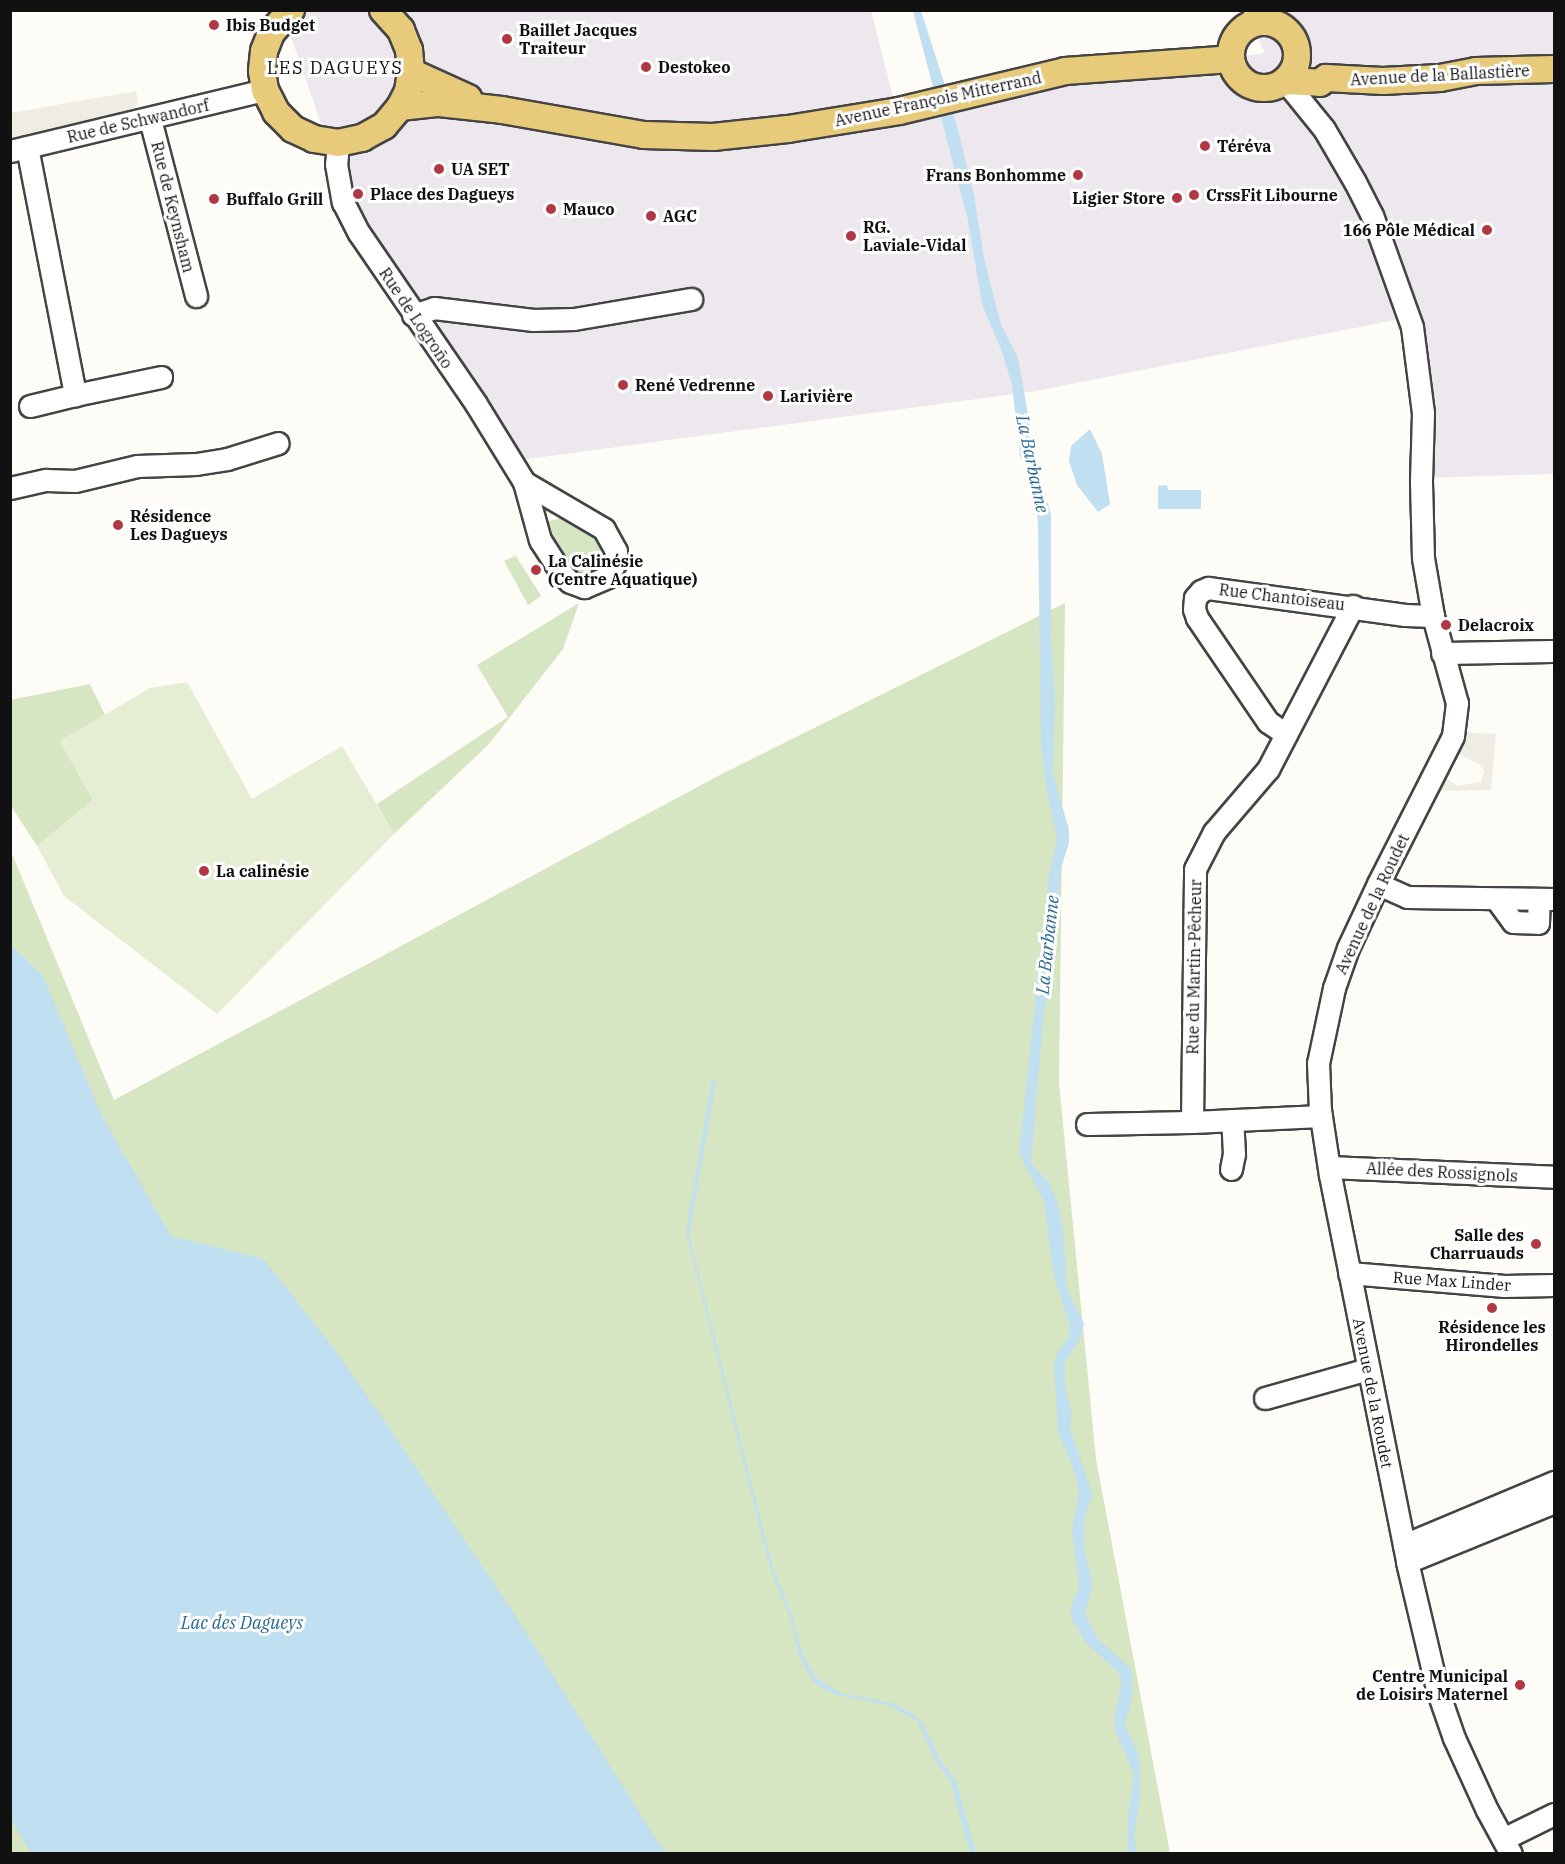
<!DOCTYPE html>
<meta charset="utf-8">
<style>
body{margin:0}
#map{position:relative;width:1565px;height:1864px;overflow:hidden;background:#fefcf6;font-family:"IBM Plex Serif",serif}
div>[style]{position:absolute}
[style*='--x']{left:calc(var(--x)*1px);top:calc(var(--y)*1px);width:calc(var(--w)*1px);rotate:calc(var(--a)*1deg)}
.industrial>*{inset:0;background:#ede7ee}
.green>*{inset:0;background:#d6e5c2}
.pitch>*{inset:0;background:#e5eed3}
.plaza>*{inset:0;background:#efece3}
.water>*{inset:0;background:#c0dff0}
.roads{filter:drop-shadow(2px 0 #444) drop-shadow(-2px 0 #444) drop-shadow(0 2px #444) drop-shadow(0 -2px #444)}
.minor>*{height:21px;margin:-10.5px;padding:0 10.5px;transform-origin:10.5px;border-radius:10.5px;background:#fff}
.major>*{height:26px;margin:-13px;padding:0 13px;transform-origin:13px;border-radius:13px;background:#e8ca7b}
.major>.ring{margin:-13px;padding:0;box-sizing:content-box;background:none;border:26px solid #e8ca7b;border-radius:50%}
.dots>*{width:16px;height:16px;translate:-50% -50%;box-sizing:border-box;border:3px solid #fff;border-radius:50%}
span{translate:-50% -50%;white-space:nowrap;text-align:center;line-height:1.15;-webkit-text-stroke:6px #fff;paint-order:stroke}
.poi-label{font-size:16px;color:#111;font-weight:700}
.left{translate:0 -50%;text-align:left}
.right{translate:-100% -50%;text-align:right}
.street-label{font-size:16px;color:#111}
.neighbourhood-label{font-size:18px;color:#111;letter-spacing:1.5px}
.water-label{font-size:18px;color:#286995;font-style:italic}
.frame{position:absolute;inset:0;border:12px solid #111;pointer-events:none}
</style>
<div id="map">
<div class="industrial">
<i style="clip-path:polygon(282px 11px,871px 11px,895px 104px,1265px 53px,1244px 11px,1554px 11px,1554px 474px,1420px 478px,1405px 318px,1036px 391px,520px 460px,404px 299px,326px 138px)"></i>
</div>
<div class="green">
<i style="clip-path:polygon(566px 517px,599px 536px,608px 555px,597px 578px,574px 579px,542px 530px,549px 521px)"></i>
<i style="clip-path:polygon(516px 556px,541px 596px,528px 605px,504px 561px)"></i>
<i style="clip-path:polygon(579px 603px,563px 649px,489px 744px,394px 834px,377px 804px,508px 717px,477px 665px)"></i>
<i style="clip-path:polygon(1065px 603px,1059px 1083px,1096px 1459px,1170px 1853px,11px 1853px,10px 849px,114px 1100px,718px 776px)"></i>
<i style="clip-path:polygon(90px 684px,105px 715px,60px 741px,93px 800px,37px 846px,11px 806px,10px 700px)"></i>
</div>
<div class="pitch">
<i style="clip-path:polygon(187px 682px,252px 799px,342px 746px,394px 834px,217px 1014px,64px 896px,37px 846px,93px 800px,60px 741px,150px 688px)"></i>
</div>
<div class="plaza">
<i style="clip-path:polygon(136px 91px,138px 102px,132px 113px,11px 144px,11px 113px)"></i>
<i style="clip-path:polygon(evenodd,1458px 732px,1496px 734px,1491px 790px,1431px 791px,1458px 732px,1457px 753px,1480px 765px,1484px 772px,1481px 782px,1457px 786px,1446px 778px,1457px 753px)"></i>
</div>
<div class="water">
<i style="clip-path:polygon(913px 11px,921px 11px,952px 107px,974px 195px,984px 258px,1001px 325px,1018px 358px,1036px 459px,1051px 515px,1051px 632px,1055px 704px,1053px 774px,1069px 830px,1069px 843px,1061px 868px,1053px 976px,1044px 1010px,1031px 1163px,1049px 1183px,1058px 1203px,1063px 1229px,1067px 1289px,1084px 1324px,1080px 1339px,1065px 1361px,1065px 1386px,1072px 1413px,1070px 1429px,1093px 1495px,1085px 1515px,1084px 1548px,1093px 1584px,1085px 1614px,1098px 1639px,1131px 1668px,1133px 1692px,1125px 1724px,1139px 1755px,1140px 1797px,1134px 1837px,1137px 1853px,1128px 1853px,1128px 1817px,1134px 1774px,1115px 1731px,1114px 1721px,1121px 1684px,1119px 1673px,1086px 1643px,1072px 1620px,1070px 1610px,1079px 1586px,1072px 1530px,1079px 1491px,1073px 1467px,1058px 1432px,1054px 1366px,1056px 1356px,1069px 1336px,1070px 1325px,1054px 1277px,1044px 1201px,1019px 1153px,1049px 875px,1057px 839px,1047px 791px,1041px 745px,1038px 521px,1029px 474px,1020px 456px,1012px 385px,1002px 352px,982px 304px,968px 220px)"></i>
<i style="clip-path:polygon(1090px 429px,1102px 454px,1110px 504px,1098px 512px,1077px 485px,1069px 461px,1071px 446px)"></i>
<i style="clip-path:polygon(1167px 485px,1168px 490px,1201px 490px,1201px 509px,1158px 509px,1158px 486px)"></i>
<i style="clip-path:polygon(11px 945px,43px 976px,102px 1116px,171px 1236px,264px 1259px,338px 1354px,399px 1442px,517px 1618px,665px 1853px,31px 1853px,10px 1818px)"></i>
<i style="clip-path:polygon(712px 1080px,716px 1081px,689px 1235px,773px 1568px,791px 1613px,803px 1656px,816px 1678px,840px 1693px,893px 1703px,915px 1716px,924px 1725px,939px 1758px,956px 1781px,976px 1853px,970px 1853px,951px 1782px,936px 1762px,917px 1721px,889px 1705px,833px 1694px,813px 1682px,799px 1656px,791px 1621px,770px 1567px,686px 1231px)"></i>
</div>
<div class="roads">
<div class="minor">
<i style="--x:1254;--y:10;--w:13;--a:63"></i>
<i style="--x:1285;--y:81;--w:62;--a:50.9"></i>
<i style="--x:1324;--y:129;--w:61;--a:59.7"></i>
<i style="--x:1355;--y:182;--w:37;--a:63"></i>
<i style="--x:1372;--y:215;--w:119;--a:70.3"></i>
<i style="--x:1412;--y:327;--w:87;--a:82.7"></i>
<i style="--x:1423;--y:413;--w:69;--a:91.7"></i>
<i style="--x:1421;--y:482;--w:76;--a:88.5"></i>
<i style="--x:1423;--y:558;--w:59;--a:80.2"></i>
<i style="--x:1433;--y:616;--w:90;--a:74.6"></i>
<i style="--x:1457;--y:703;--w:33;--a:97"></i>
<i style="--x:1453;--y:736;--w:166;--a:116.9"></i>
<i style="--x:1378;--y:884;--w:71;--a:115.1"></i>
<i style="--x:1348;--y:948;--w:42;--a:109.3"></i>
<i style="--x:1334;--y:988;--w:77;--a:102"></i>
<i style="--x:1318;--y:1063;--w:47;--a:87.6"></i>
<i style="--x:1320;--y:1110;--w:66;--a:81.3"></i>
<i style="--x:1330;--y:1175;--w:399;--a:78.7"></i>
<i style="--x:1408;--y:1566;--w:126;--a:76.7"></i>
<i style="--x:1437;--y:1689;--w:52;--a:70.9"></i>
<i style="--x:1454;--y:1738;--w:79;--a:65.4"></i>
<i style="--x:1487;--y:1810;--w:50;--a:61.4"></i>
<i style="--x:150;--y:119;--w:183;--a:75.4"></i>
<i style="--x:338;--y:143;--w:21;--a:95"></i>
<i style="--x:336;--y:164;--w:39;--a:80"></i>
<i style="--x:343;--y:202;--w:35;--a:63"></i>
<i style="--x:359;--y:233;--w:207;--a:55.6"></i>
<i style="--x:476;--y:404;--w:92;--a:58.4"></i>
<i style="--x:524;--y:482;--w:60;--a:74.6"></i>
<i style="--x:540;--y:540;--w:40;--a:57.1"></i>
<i style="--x:562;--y:574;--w:11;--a:45"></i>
<i style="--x:570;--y:582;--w:15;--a:20"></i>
<i style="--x:584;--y:587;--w:25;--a:-23"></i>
<i style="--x:607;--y:577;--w:16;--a:-60"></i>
<i style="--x:615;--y:563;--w:12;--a:-85"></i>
<i style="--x:616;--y:551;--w:25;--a:-119"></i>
<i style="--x:604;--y:529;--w:93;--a:-149.6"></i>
<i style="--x:27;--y:147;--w:253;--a:79"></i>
<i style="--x:75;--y:395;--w:88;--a:-11.8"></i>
<i style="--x:10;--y:151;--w:262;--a:-13.5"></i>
<i style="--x:413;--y:315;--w:22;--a:-18"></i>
<i style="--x:434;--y:308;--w:100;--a:6.9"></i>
<i style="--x:533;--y:320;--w:41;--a:-1.4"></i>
<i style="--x:574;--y:319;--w:119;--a:-9.7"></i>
<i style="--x:30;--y:406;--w:46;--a:-13.7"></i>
<i style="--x:10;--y:488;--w:37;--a:-13"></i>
<i style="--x:46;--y:480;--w:29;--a:2"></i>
<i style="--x:75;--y:481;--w:64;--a:-13.6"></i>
<i style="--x:137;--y:466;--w:59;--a:-1.9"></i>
<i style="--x:196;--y:464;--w:31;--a:-9"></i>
<i style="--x:227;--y:459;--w:53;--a:-17.4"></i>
<i style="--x:1442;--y:653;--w:112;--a:-1"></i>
<i style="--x:1286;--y:734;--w:22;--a:-146"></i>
<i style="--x:1268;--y:722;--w:126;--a:-124.3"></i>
<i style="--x:1197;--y:618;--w:9;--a:-108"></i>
<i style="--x:1194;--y:609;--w:11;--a:-85"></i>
<i style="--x:1195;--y:598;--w:9;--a:-49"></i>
<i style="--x:1201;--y:591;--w:8;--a:-23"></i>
<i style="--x:1208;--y:588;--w:199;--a:7.8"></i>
<i style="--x:1405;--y:615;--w:28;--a:2"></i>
<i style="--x:1378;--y:884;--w:32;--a:24"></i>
<i style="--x:1407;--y:897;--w:147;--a:0.8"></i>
<i style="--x:1497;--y:900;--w:27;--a:54"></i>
<i style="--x:1513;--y:922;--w:25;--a:2"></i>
<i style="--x:1538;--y:923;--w:24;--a:-88"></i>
<i style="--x:1321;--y:1116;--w:129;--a:177.3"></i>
<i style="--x:1192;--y:1122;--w:253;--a:-89.3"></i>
<i style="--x:1195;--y:869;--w:42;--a:-62.8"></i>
<i style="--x:1214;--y:832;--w:83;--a:-49.4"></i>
<i style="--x:1268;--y:769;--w:184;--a:-62.5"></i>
<i style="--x:1087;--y:1124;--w:105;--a:-1.1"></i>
<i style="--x:1329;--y:1167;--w:225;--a:2.5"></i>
<i style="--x:1231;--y:1169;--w:15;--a:-79"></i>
<i style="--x:1234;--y:1154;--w:34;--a:-93"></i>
<i style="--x:1349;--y:1273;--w:156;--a:4.8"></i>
<i style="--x:1504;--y:1286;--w:50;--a:-1.1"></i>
<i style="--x:1265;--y:1398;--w:107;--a:-15.7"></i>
<i style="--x:1404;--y:1545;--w:163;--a:-22.8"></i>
<i style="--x:1407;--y:1562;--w:159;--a:-22.2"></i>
<i style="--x:1503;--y:1839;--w:57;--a:-26.1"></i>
</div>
<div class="major">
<i style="--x:291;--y:10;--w:30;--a:131"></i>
<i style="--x:271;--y:33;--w:19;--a:111"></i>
<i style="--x:264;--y:51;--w:20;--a:96"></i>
<i style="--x:262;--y:71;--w:19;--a:81"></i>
<i style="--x:265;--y:90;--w:25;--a:63"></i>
<i style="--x:276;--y:112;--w:24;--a:45"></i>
<i style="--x:293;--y:129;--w:23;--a:25"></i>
<i style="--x:314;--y:139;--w:24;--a:9"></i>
<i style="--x:338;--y:143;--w:25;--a:-12"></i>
<i style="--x:362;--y:138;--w:25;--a:-29"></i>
<i style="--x:384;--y:126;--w:25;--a:-50"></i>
<i style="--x:400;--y:107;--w:18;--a:-63"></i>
<i style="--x:408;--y:91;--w:19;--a:-81"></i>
<i style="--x:411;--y:72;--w:22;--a:-95"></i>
<i style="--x:409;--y:50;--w:22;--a:-112"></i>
<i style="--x:401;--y:30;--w:27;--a:-132"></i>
<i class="ring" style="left:1231px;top:22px;width:40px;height:40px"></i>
<i style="--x:411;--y:72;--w:63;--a:24.5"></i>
<i style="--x:1285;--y:81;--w:35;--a:3"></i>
<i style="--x:1320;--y:83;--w:8;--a:-40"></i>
<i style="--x:1326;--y:78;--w:57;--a:3"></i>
<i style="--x:1383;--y:81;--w:57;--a:-3"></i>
<i style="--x:1440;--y:78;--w:37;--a:-11"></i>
<i style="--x:1476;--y:71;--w:78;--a:-1.5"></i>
<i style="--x:400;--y:107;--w:39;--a:-6"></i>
<i style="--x:439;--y:103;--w:63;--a:6.3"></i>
<i style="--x:502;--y:110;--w:144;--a:10"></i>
<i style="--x:644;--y:135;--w:69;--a:1.7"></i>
<i style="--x:713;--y:137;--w:75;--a:-6.1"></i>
<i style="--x:788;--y:129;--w:112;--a:-9.2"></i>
<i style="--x:899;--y:111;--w:171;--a:-13.5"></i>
<i style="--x:1065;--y:71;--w:166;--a:-4.1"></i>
</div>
</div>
<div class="dots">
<i style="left:214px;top:25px;background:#b13843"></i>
<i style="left:507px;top:39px;background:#b13843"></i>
<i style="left:646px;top:67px;background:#b13843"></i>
<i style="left:1205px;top:146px;background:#b13843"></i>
<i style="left:439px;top:169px;background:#b13843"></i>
<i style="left:1078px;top:175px;background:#b13843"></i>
<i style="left:358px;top:194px;background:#b13843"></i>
<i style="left:1194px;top:195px;background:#b13843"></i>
<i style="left:1177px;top:198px;background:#b13843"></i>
<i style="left:214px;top:199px;background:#b13843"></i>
<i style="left:551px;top:209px;background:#b13843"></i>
<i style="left:651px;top:216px;background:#b13843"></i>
<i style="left:1487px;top:230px;background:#b13843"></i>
<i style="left:851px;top:236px;background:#b13843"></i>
<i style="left:623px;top:385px;background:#b13843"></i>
<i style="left:768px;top:396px;background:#b13843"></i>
<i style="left:118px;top:525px;background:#b13843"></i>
<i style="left:536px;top:570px;background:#b13843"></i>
<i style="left:1446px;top:625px;background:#b13843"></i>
<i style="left:204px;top:871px;background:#b13843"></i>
<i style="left:1536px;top:1244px;background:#b13843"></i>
<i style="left:1492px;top:1308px;background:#b13843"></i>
<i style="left:1520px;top:1685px;background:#b13843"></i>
</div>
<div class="poi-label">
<span class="left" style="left:226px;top:25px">Ibis Budget</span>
<span class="left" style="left:519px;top:39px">Baillet Jacques<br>Traiteur</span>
<span class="left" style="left:658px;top:67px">Destokeo</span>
<span class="left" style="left:1217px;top:146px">Téréva</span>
<span class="left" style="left:451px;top:169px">UA SET</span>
<span class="right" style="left:1066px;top:175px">Frans Bonhomme</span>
<span class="left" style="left:370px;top:194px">Place des Dagueys</span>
<span class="left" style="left:1206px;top:195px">CrssFit Libourne</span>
<span class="right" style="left:1165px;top:198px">Ligier Store</span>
<span class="left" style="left:226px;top:199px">Buffalo Grill</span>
<span class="left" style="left:563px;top:209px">Mauco</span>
<span class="left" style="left:663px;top:216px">AGC</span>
<span class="left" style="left:863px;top:236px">RG.<br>Laviale-Vidal</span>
<span class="right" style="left:1475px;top:230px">166 Pôle Médical</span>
<span class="left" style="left:635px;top:385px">René Vedrenne</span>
<span class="left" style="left:780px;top:396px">Larivière</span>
<span class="left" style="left:130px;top:525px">Résidence<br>Les Dagueys</span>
<span class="left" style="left:548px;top:570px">La Calinésie<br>(Centre Aquatique)</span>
<span class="left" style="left:1458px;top:625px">Delacroix</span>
<span class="left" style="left:216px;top:871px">La calinésie</span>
<span class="right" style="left:1524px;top:1244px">Salle des<br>Charruauds</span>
<span style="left:1492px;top:1336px">Résidence les<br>Hirondelles</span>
<span class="right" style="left:1508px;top:1685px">Centre Municipal<br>de Loisirs Maternel</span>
</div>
<div class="street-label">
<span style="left:1440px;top:75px;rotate:-3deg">Avenue de la Ballastière</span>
<span style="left:938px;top:99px;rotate:-12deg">Avenue François Mitterrand</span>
<span style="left:138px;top:121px;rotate:-13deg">Rue de Schwandorf</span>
<span style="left:173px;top:207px;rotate:76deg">Rue de Keynsham</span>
<span style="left:416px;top:318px;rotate:56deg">Rue de Logroño</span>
<span style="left:1282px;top:597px;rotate:7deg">Rue Chantoiseau</span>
<span style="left:1372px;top:904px;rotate:-65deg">Avenue de la Roudet</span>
<span style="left:1194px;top:967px;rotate:-89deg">Rue du Martin-Pêcheur</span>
<span style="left:1442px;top:1172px;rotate:3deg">Allée des Rossignols</span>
<span style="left:1452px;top:1281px;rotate:4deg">Rue Max Linder</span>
<span style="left:1373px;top:1393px;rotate:79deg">Avenue de la Roudet</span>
</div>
<div class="neighbourhood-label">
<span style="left:335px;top:68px">LES DAGUEYS</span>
</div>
<div class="water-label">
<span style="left:1032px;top:464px;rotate:78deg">La Barbanne</span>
<span style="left:1048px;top:945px;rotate:-84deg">La Barbanne</span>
<span style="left:242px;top:1623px">Lac des Dagueys</span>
</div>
<div class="frame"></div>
</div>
